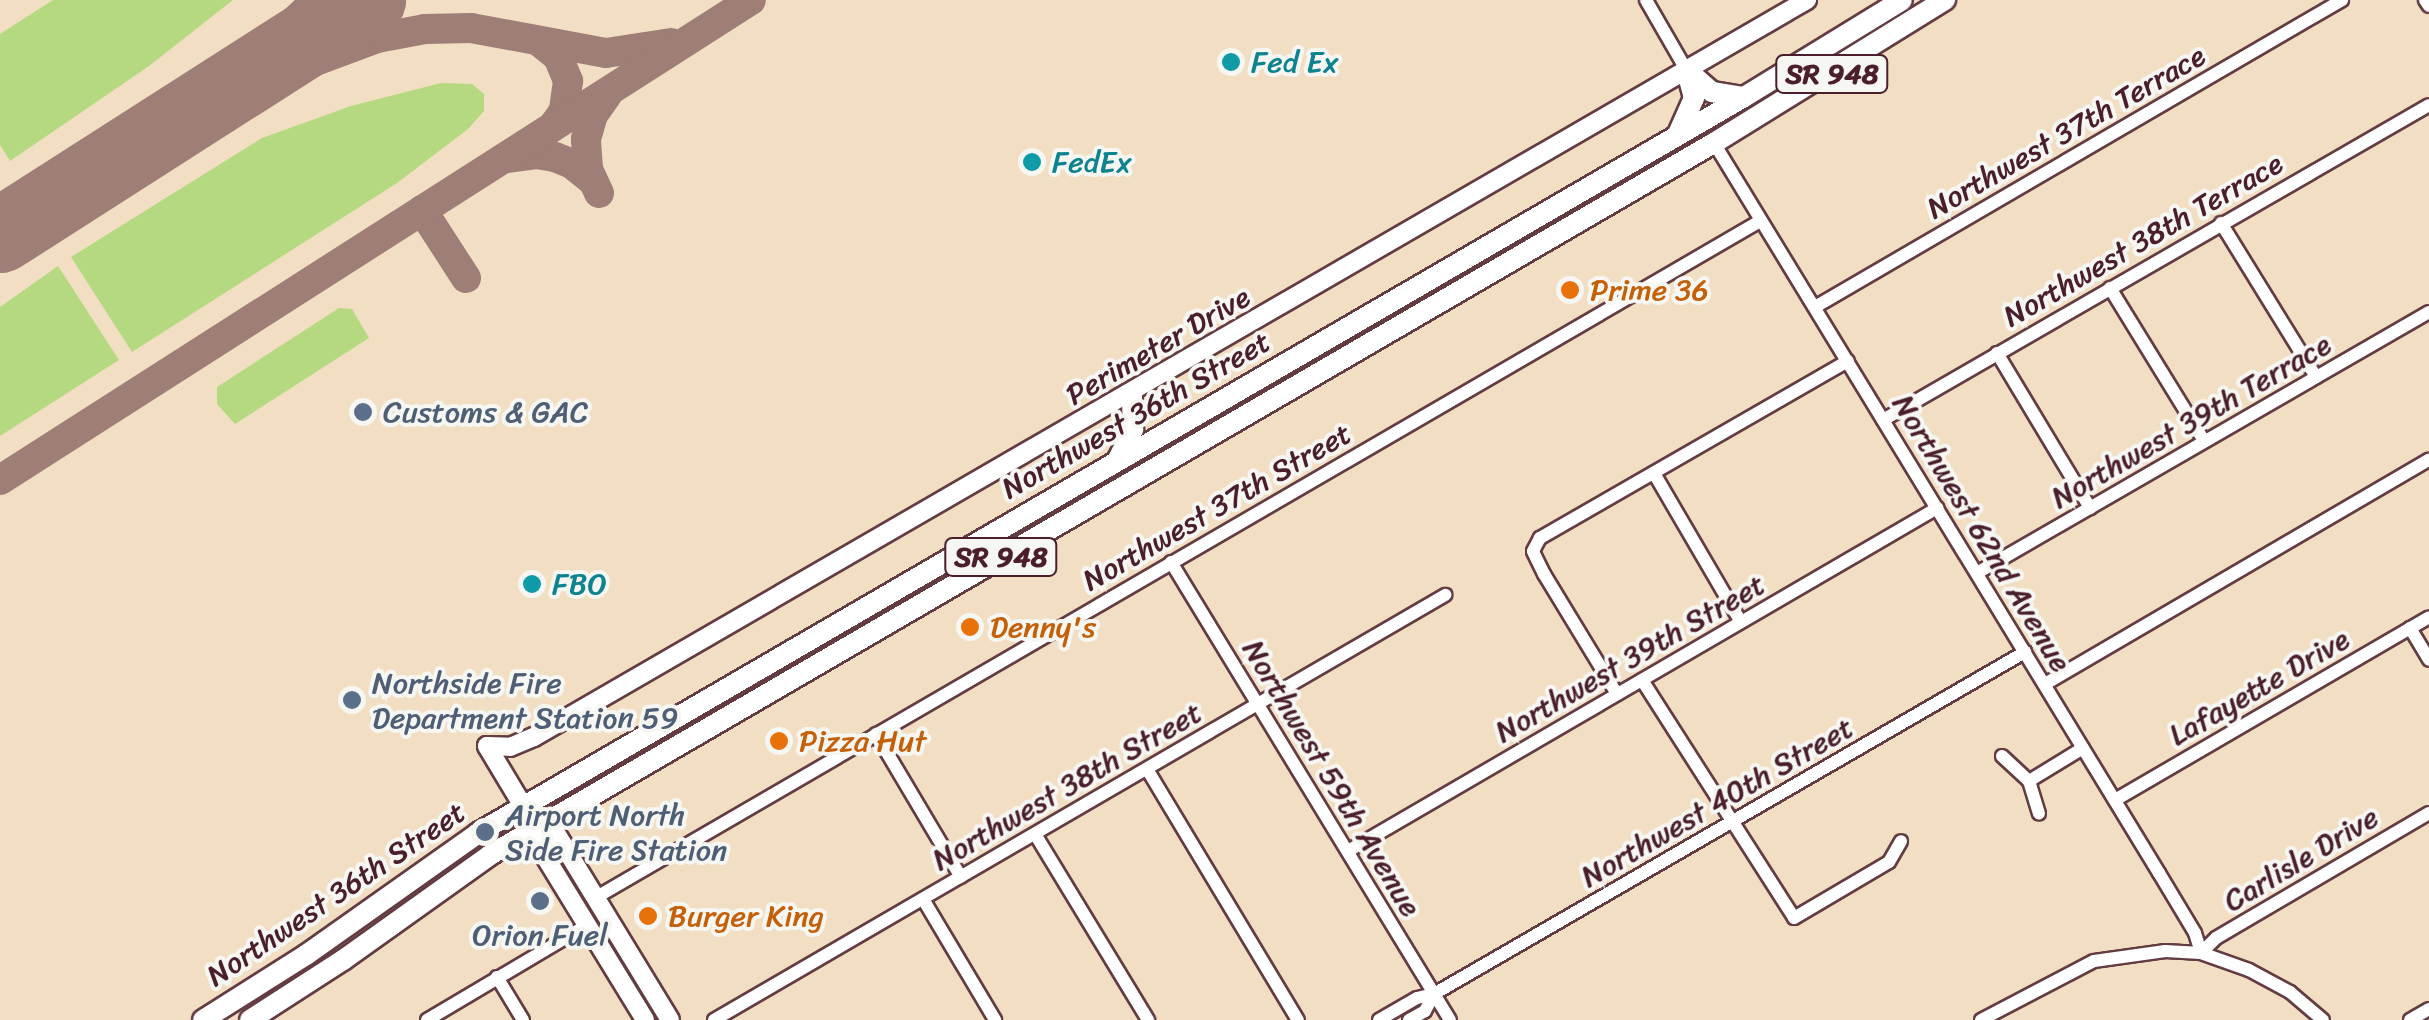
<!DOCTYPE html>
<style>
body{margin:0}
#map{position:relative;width:2429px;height:1020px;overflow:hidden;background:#f2dec2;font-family:Sriracha,sans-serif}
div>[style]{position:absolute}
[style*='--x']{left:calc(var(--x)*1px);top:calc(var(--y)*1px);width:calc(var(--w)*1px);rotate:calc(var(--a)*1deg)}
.green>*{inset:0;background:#b5d981}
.taxiway>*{height:30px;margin:-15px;padding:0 15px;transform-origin:15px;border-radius:15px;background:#9e7e76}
.runway>*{height:75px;margin:-37.5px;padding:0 37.5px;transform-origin:37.5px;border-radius:37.5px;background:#9e7e76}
.roads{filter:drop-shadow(2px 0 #633c42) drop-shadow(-2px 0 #633c42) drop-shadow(0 2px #633c42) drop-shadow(0 -2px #633c42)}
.street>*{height:12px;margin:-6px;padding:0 6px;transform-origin:6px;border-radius:6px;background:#fff}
.secondary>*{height:18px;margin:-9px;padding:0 9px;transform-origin:9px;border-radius:9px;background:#fff}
.primary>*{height:20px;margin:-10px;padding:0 10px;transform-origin:10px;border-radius:10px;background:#fff}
.dots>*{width:28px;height:28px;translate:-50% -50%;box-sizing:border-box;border:5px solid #f6f6f2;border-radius:50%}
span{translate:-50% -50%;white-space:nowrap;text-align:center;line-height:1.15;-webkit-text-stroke:8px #f6f6f2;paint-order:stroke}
.shield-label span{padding:2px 8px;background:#f6f6f2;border:2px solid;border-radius:8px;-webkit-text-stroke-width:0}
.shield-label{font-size:28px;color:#4a1f2b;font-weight:700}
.culture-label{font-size:30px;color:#0d838f}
.left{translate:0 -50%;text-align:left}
.street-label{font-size:30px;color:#4a1f2b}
.food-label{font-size:30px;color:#c56008}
.service-label{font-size:30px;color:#4e5e75}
</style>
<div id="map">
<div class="green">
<i style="clip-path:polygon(53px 0,233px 0,149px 66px,10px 161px,0 145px,0 34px)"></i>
<i style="clip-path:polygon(441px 83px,472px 84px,484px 94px,484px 111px,468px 129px,397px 183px,132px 352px,71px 257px,262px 138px,351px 106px)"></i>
<i style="clip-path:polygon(58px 266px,119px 360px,0 436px,0 307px)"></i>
<i style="clip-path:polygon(339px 308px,352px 309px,369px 338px,235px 424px,217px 404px,217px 387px)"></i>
</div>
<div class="taxiway">
<i style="--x:541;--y:43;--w:22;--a:39"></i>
<i style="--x:558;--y:57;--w:26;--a:67"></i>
<i style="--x:568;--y:81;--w:30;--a:98"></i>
<i style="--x:564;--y:111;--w:19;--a:126"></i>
<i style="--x:191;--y:103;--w:87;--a:-36.1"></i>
<i style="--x:261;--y:52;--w:76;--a:-42.9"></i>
<i style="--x:508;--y:158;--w:28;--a:-8"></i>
<i style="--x:536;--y:154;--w:19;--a:9"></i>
<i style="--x:555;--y:157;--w:18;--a:22"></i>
<i style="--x:572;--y:164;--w:26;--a:39"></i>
<i style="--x:71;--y:190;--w:237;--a:-29.1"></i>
<i style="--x:278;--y:75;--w:106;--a:-20.5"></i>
<i style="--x:377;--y:38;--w:49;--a:-10.6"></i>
<i style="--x:425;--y:29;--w:46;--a:-1.2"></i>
<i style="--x:471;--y:28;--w:137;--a:10.5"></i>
<i style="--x:606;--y:53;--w:66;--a:-8.7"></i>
<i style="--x:599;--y:193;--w:26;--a:-115"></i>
<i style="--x:588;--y:169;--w:30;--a:-94"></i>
<i style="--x:586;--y:139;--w:25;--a:-74"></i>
<i style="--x:593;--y:115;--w:24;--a:-55"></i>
<i style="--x:422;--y:210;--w:81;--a:57.1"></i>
<i style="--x:0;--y:480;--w:891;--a:-32.58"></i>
</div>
<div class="runway">
<i style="--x:0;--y:235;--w:437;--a:-32.6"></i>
</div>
<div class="roads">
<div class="street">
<i style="--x:1646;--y:0;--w:82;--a:60"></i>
<i style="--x:2425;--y:0;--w:7;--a:56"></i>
<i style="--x:1714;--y:143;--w:855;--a:58.63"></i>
<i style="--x:2159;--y:873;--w:70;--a:59"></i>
<i style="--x:2195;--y:933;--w:21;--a:73"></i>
<i style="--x:2201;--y:953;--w:21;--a:-45"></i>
<i style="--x:2216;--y:938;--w:247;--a:-30.4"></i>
<i style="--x:2221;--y:223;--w:181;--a:58.3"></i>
<i style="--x:2110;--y:288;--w:180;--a:58.4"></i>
<i style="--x:1815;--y:307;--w:610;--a:-30.22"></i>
<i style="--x:1997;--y:353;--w:181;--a:59"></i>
<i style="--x:1883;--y:420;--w:630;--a:-29.98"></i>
<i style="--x:1655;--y:475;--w:170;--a:59.7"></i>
<i style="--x:1171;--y:562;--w:536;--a:58.65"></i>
<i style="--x:1977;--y:573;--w:522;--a:-30"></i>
<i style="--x:2410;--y:628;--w:37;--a:59"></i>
<i style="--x:1642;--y:680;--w:282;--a:57.4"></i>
<i style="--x:1794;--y:918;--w:110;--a:-30.5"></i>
<i style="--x:1889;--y:862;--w:24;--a:-60"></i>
<i style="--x:2045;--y:684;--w:445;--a:-30.3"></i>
<i style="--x:1617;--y:694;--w:140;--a:-121.3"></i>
<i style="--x:1544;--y:574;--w:25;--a:-116"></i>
<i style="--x:1533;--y:551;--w:15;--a:-62"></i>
<i style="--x:1540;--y:538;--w:355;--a:-29.9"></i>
<i style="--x:876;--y:734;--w:166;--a:59.3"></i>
<i style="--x:2002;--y:756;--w:37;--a:43"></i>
<i style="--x:2029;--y:781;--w:34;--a:73"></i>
<i style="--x:1147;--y:769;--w:293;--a:59"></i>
<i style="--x:2029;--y:781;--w:63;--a:-31.4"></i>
<i style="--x:2115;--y:800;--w:363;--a:-30.2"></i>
<i style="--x:1035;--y:834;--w:218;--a:58.7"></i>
<i style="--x:1348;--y:851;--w:682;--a:-30.21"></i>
<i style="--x:595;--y:898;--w:1347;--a:-30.16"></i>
<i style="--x:923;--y:899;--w:141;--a:59.2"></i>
<i style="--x:497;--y:977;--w:50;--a:58.8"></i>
<i style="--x:427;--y:1020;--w:186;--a:-30.7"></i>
<i style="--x:714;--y:1020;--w:846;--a:-30.17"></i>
<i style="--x:1379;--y:1020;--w:44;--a:-30.1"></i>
<i style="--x:1417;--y:998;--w:17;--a:-13"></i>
<i style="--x:1434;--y:994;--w:683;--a:-30.06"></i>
<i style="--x:1409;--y:1020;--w:18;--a:-29"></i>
<i style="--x:1425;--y:1011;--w:19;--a:-62"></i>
<i style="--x:1981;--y:1020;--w:127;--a:-27.6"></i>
<i style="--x:2094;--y:961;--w:72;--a:-8"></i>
<i style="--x:2165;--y:951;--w:36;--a:3"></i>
<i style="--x:2201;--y:953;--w:51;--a:19.5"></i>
<i style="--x:2249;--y:970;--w:47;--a:28.2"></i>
<i style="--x:2290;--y:992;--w:43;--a:40.3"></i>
<i style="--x:2410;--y:1020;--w:22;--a:-30"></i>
</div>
<div class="secondary">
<i style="--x:487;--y:746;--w:23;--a:2"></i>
<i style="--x:510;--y:747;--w:26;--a:-23"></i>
<i style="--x:534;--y:737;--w:1471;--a:-30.07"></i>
<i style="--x:487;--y:746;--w:70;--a:59"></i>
<i style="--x:523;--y:806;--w:27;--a:75"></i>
<i style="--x:530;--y:832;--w:220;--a:58.5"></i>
<i style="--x:536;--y:814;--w:13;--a:27"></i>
<i style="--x:548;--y:820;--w:234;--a:58.6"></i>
</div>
<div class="primary">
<i style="--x:1689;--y:72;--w:30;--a:41"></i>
<i style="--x:1712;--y:92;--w:32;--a:9"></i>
<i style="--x:1677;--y:136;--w:42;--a:-65.9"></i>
<i style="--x:1694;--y:98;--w:28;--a:-105"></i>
<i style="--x:1117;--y:461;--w:36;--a:-63"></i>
<i style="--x:1133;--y:429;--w:36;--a:-92"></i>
<i style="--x:203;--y:1020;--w:122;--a:-32.3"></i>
<i style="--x:306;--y:955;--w:211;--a:-35.3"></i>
<i style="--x:478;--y:833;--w:1464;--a:-30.17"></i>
<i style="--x:1744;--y:97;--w:185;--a:-31.5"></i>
<i style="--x:250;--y:1020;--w:111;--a:-32.8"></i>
<i style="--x:343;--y:960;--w:181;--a:-35.5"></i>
<i style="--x:490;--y:855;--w:1416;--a:-30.19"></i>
<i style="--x:1714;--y:143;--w:272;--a:-31.8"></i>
</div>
</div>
<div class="dots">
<i style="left:1231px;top:62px;background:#0f9aa8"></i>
<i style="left:1032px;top:162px;background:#0f9aa8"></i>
<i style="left:1570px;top:290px;background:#e8710a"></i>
<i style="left:363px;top:412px;background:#5c6f8a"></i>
<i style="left:532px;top:584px;background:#0f9aa8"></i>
<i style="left:970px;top:627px;background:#e8710a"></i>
<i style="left:352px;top:700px;background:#5c6f8a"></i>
<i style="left:779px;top:741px;background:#e8710a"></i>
<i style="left:485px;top:832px;background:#5c6f8a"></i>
<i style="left:540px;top:901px;background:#5c6f8a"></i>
<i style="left:648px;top:916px;background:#e8710a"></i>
</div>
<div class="shield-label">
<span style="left:1832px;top:74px">SR 948</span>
<span style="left:1001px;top:557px">SR 948</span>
</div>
<div class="culture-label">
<span class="left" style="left:1251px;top:62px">Fed Ex</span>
<span class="left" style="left:1052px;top:162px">FedEx</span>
<span class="left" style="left:552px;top:584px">FBO</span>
</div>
<div class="street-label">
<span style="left:2066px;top:132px;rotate:-30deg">Northwest 37th Terrace</span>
<span style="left:2143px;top:240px;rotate:-30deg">Northwest 38th Terrace</span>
<span style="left:1158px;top:346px;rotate:-30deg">Perimeter Drive</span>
<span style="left:1136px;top:415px;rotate:-30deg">Northwest 36th Street</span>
<span style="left:2191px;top:421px;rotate:-30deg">Northwest 39th Terrace</span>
<span style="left:1217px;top:507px;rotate:-30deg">Northwest 37th Street</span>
<span style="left:1982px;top:533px;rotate:59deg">Northwest 62nd Avenue</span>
<span style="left:1630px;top:658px;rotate:-30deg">Northwest 39th Street</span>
<span style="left:2259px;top:687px;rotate:-30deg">Lafayette Drive</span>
<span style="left:1332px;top:778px;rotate:59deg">Northwest 59th Avenue</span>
<span style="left:1067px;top:786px;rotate:-30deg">Northwest 38th Street</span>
<span style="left:1717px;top:802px;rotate:-30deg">Northwest 40th Street</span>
<span style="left:2301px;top:859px;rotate:-31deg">Carlisle Drive</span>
<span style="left:336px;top:894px;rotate:-34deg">Northwest 36th Street</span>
</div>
<div class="food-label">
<span class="left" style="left:1590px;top:290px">Prime 36</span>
<span class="left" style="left:990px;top:627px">Denny's</span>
<span class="left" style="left:799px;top:741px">Pizza Hut</span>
<span class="left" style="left:668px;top:916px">Burger King</span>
</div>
<div class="service-label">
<span class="left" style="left:383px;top:412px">Customs &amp; GAC</span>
<span class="left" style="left:372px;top:700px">Northside Fire<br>Department Station 59</span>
<span class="left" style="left:505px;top:832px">Airport North<br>Side Fire Station</span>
<span style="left:540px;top:935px">Orion Fuel</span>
</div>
</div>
